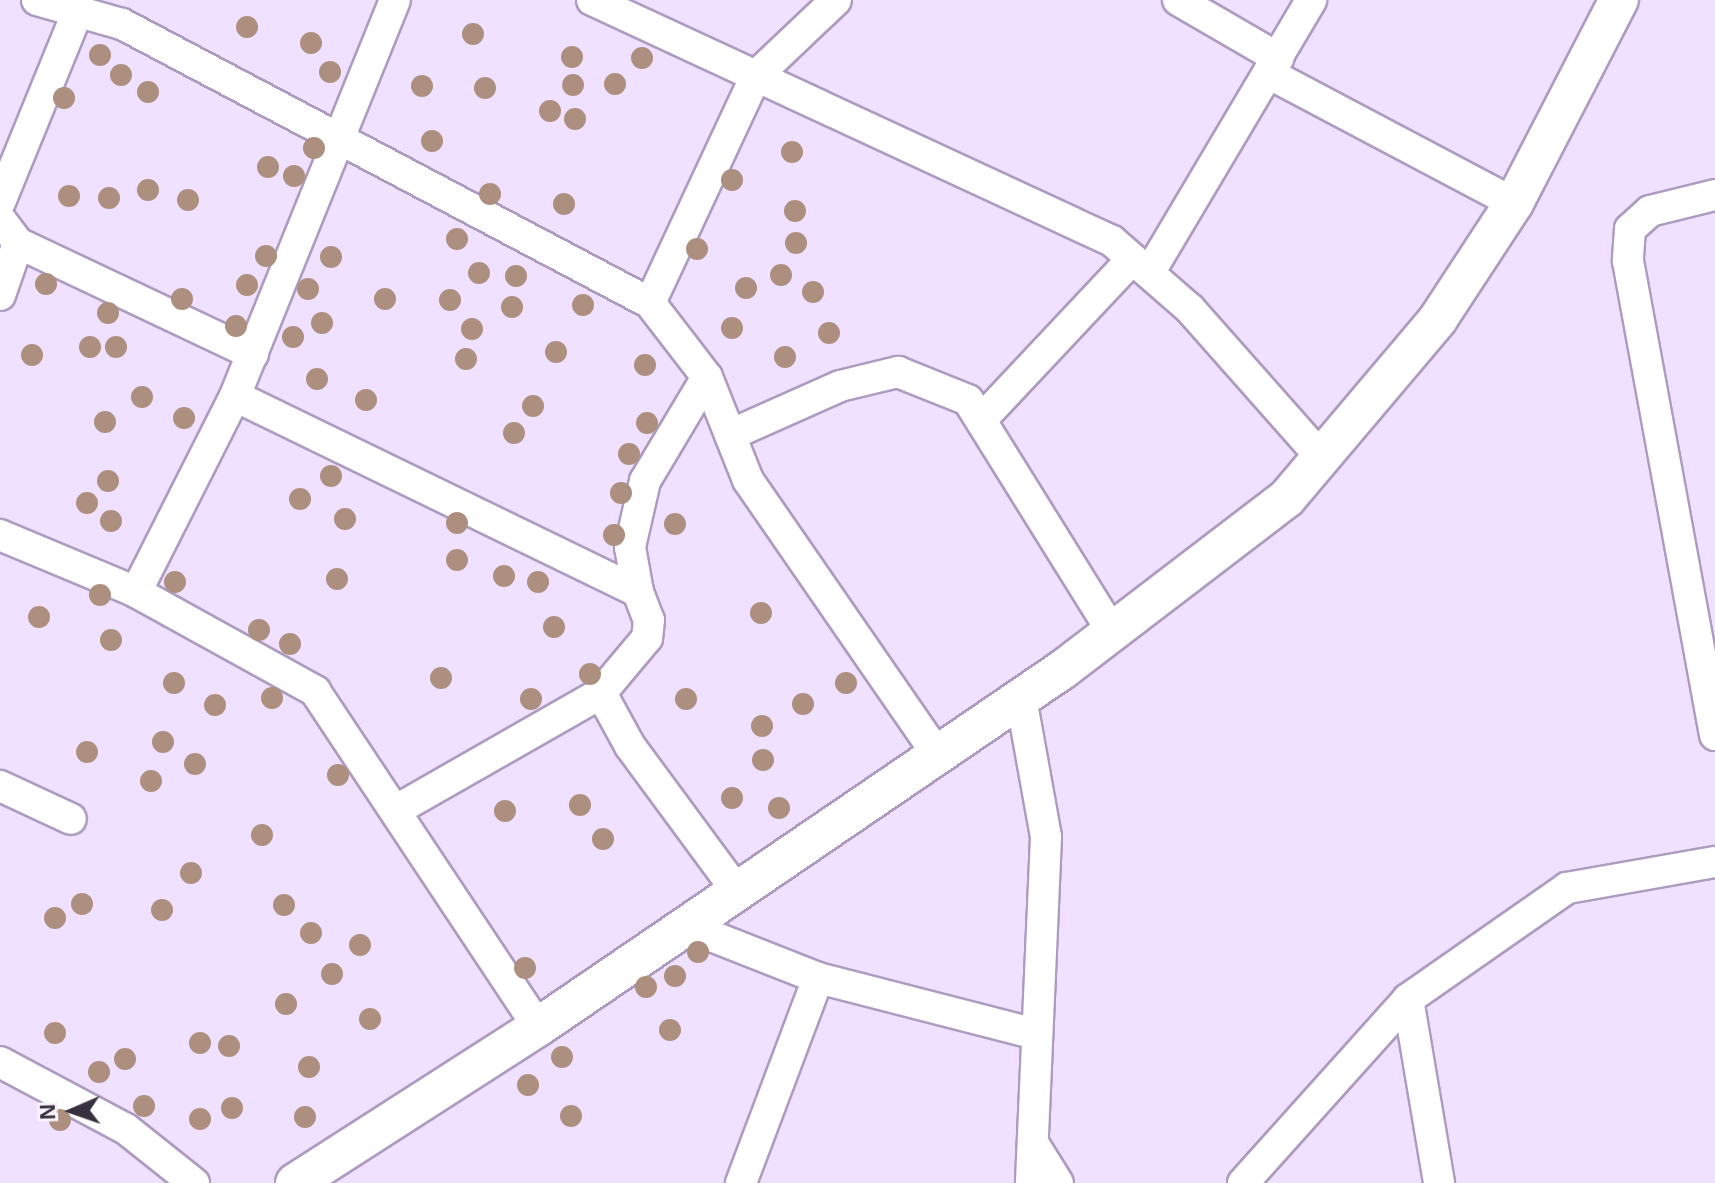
<!DOCTYPE html>
<style>
body{margin:0}
#map{position:relative;width:1715px;height:1183px;overflow:hidden;background:#efe1ff;font-family:Helvetica,sans-serif}
div>[style]{position:absolute}
[style*='--x']{left:calc(var(--x)*1px);top:calc(var(--y)*1px);width:calc(var(--w)*1px);rotate:calc(var(--a)*1deg)}
.roads{filter:drop-shadow(2px 0 #ad9cbf) drop-shadow(-2px 0 #ad9cbf) drop-shadow(0 2px #ad9cbf) drop-shadow(0 -2px #ad9cbf)}
.minor>*{height:30px;margin:-15px;padding:0 15px;transform-origin:15px;border-radius:15px;background:#fff}
.tertiary>*{height:38px;margin:-19px;padding:0 19px;transform-origin:19px;border-radius:19px;background:#fff}
.trees>*{width:22px;height:22px;margin:-11px;border-radius:50%;background:#ad8f7f}
span{translate:-50% -50%;white-space:nowrap;text-align:center;line-height:1.15;-webkit-text-stroke:8px #f7f3fb;paint-order:stroke}
.north{position:absolute;left:32px;top:1071px;width:80px;height:80px;-webkit-text-stroke:6px #f7f3fb;paint-order:stroke;rotate:268deg;font-size:22px;font-weight:700;line-height:32px;text-align:center;color:#37303f}
.north::after{content:'';display:block;margin:auto;width:28px;height:36px;background:#37303f;clip-path:polygon(50% 0,100% 100%,50% 72%,0 100%)}
</style>
<div id="map">
<div class="roads">
<div class="minor">
<i style="--x:37;--y:0;--w:88;--a:15.8"></i>
<i style="--x:122;--y:24;--w:597;--a:27.85"></i>
<i style="--x:650;--y:303;--w:93;--a:52.4"></i>
<i style="--x:707;--y:377;--w:111;--a:68.3"></i>
<i style="--x:748;--y:480;--w:334;--a:55.4"></i>
<i style="--x:592;--y:0;--w:573;--a:24.87"></i>
<i style="--x:1112;--y:241;--w:103;--a:41.1"></i>
<i style="--x:1190;--y:309;--w:198;--a:48.5"></i>
<i style="--x:1178;--y:0;--w:116;--a:30.1"></i>
<i style="--x:1268;--y:73;--w:278;--a:27.9"></i>
<i style="--x:1715;--y:195;--w:67;--a:166.2"></i>
<i style="--x:1650;--y:211;--w:27;--a:138"></i>
<i style="--x:1630;--y:229;--w:32;--a:94"></i>
<i style="--x:1628;--y:261;--w:482;--a:79.6"></i>
<i style="--x:0;--y:202;--w:204;--a:-67.8"></i>
<i style="--x:0;--y:219;--w:30;--a:53"></i>
<i style="--x:18;--y:243;--w:260;--a:25.3"></i>
<i style="--x:1151;--y:270;--w:314;--a:-59.3"></i>
<i style="--x:0;--y:295;--w:55;--a:-70.9"></i>
<i style="--x:650;--y:303;--w:251;--a:-65"></i>
<i style="--x:756;--y:76;--w:110;--a:-43.5"></i>
<i style="--x:235;--y:396;--w:448;--a:25.9"></i>
<i style="--x:638;--y:592;--w:46;--a:-100.1"></i>
<i style="--x:630;--y:547;--w:68;--a:-77.2"></i>
<i style="--x:645;--y:481;--w:121;--a:-59.2"></i>
<i style="--x:981;--y:420;--w:221;--a:-46.8"></i>
<i style="--x:730;--y:435;--w:120;--a:-24"></i>
<i style="--x:840;--y:386;--w:60;--a:-13.6"></i>
<i style="--x:898;--y:372;--w:75;--a:21.8"></i>
<i style="--x:968;--y:400;--w:272;--a:58.1"></i>
<i style="--x:0;--y:535;--w:147;--a:22.7"></i>
<i style="--x:136;--y:592;--w:205;--a:28.9"></i>
<i style="--x:315;--y:691;--w:403;--a:56.4"></i>
<i style="--x:136;--y:592;--w:220;--a:-63.2"></i>
<i style="--x:235;--y:396;--w:427;--a:-68"></i>
<i style="--x:638;--y:592;--w:30;--a:69"></i>
<i style="--x:649;--y:620;--w:18;--a:96"></i>
<i style="--x:647;--y:638;--w:72;--a:129.9"></i>
<i style="--x:601;--y:693;--w:60;--a:61.3"></i>
<i style="--x:630;--y:746;--w:180;--a:53.6"></i>
<i style="--x:1021;--y:698;--w:141;--a:79.8"></i>
<i style="--x:1046;--y:837;--w:346;--a:92.5"></i>
<i style="--x:0;--y:786;--w:78;--a:24.9"></i>
<i style="--x:398;--y:809;--w:234;--a:-29.7"></i>
<i style="--x:686;--y:926;--w:142;--a:21.5"></i>
<i style="--x:818;--y:978;--w:225;--a:14.4"></i>
<i style="--x:1408;--y:999;--w:187;--a:80.4"></i>
<i style="--x:0;--y:1062;--w:143;--a:28"></i>
<i style="--x:126;--y:1129;--w:87;--a:38.5"></i>
<i style="--x:1033;--y:1143;--w:47;--a:58"></i>
<i style="--x:741;--y:1183;--w:219;--a:-69.4"></i>
<i style="--x:1243;--y:1183;--w:247;--a:-48.1"></i>
<i style="--x:1408;--y:999;--w:194;--a:-34.9"></i>
<i style="--x:1567;--y:888;--w:150;--a:-10"></i>
</div>
<div class="tertiary">
<i style="--x:295;--y:1183;--w:289;--a:-32.7"></i>
<i style="--x:538;--y:1027;--w:634;--a:-34.27"></i>
<i style="--x:1062;--y:670;--w:283;--a:-37.4"></i>
<i style="--x:1287;--y:498;--w:234;--a:-49.8"></i>
<i style="--x:1438;--y:319;--w:139;--a:-56.8"></i>
<i style="--x:1514;--y:203;--w:229;--a:-62.7"></i>
</div>
</div>
<div class="trees">
<i style="left:247px;top:27px"></i>
<i style="left:473px;top:34px"></i>
<i style="left:311px;top:43px"></i>
<i style="left:100px;top:55px"></i>
<i style="left:572px;top:57px"></i>
<i style="left:642px;top:58px"></i>
<i style="left:330px;top:72px"></i>
<i style="left:121px;top:75px"></i>
<i style="left:615px;top:84px"></i>
<i style="left:573px;top:85px"></i>
<i style="left:422px;top:86px"></i>
<i style="left:485px;top:88px"></i>
<i style="left:148px;top:92px"></i>
<i style="left:64px;top:98px"></i>
<i style="left:550px;top:111px"></i>
<i style="left:575px;top:119px"></i>
<i style="left:432px;top:141px"></i>
<i style="left:314px;top:148px"></i>
<i style="left:792px;top:152px"></i>
<i style="left:268px;top:167px"></i>
<i style="left:294px;top:176px"></i>
<i style="left:732px;top:180px"></i>
<i style="left:148px;top:190px"></i>
<i style="left:490px;top:194px"></i>
<i style="left:69px;top:196px"></i>
<i style="left:109px;top:198px"></i>
<i style="left:188px;top:200px"></i>
<i style="left:564px;top:204px"></i>
<i style="left:795px;top:211px"></i>
<i style="left:457px;top:239px"></i>
<i style="left:796px;top:243px"></i>
<i style="left:697px;top:249px"></i>
<i style="left:266px;top:256px"></i>
<i style="left:331px;top:257px"></i>
<i style="left:479px;top:273px"></i>
<i style="left:781px;top:275px"></i>
<i style="left:516px;top:276px"></i>
<i style="left:46px;top:284px"></i>
<i style="left:247px;top:285px"></i>
<i style="left:746px;top:288px"></i>
<i style="left:308px;top:289px"></i>
<i style="left:813px;top:292px"></i>
<i style="left:182px;top:299px"></i>
<i style="left:385px;top:299px"></i>
<i style="left:450px;top:300px"></i>
<i style="left:583px;top:305px"></i>
<i style="left:512px;top:307px"></i>
<i style="left:108px;top:313px"></i>
<i style="left:322px;top:323px"></i>
<i style="left:236px;top:326px"></i>
<i style="left:732px;top:328px"></i>
<i style="left:472px;top:329px"></i>
<i style="left:829px;top:333px"></i>
<i style="left:293px;top:337px"></i>
<i style="left:90px;top:347px"></i>
<i style="left:116px;top:347px"></i>
<i style="left:556px;top:352px"></i>
<i style="left:32px;top:355px"></i>
<i style="left:785px;top:357px"></i>
<i style="left:466px;top:359px"></i>
<i style="left:645px;top:365px"></i>
<i style="left:317px;top:379px"></i>
<i style="left:142px;top:397px"></i>
<i style="left:366px;top:400px"></i>
<i style="left:533px;top:406px"></i>
<i style="left:184px;top:418px"></i>
<i style="left:105px;top:422px"></i>
<i style="left:647px;top:423px"></i>
<i style="left:514px;top:433px"></i>
<i style="left:629px;top:454px"></i>
<i style="left:331px;top:476px"></i>
<i style="left:108px;top:481px"></i>
<i style="left:621px;top:493px"></i>
<i style="left:300px;top:499px"></i>
<i style="left:87px;top:503px"></i>
<i style="left:345px;top:519px"></i>
<i style="left:111px;top:521px"></i>
<i style="left:457px;top:523px"></i>
<i style="left:675px;top:524px"></i>
<i style="left:614px;top:535px"></i>
<i style="left:457px;top:560px"></i>
<i style="left:504px;top:576px"></i>
<i style="left:337px;top:579px"></i>
<i style="left:175px;top:582px"></i>
<i style="left:538px;top:582px"></i>
<i style="left:100px;top:595px"></i>
<i style="left:761px;top:613px"></i>
<i style="left:39px;top:617px"></i>
<i style="left:554px;top:627px"></i>
<i style="left:259px;top:630px"></i>
<i style="left:111px;top:640px"></i>
<i style="left:290px;top:644px"></i>
<i style="left:590px;top:674px"></i>
<i style="left:441px;top:678px"></i>
<i style="left:174px;top:683px"></i>
<i style="left:846px;top:683px"></i>
<i style="left:272px;top:698px"></i>
<i style="left:531px;top:699px"></i>
<i style="left:686px;top:699px"></i>
<i style="left:803px;top:704px"></i>
<i style="left:215px;top:705px"></i>
<i style="left:762px;top:726px"></i>
<i style="left:163px;top:742px"></i>
<i style="left:87px;top:752px"></i>
<i style="left:763px;top:760px"></i>
<i style="left:195px;top:764px"></i>
<i style="left:338px;top:775px"></i>
<i style="left:151px;top:781px"></i>
<i style="left:732px;top:798px"></i>
<i style="left:580px;top:805px"></i>
<i style="left:779px;top:808px"></i>
<i style="left:505px;top:811px"></i>
<i style="left:262px;top:835px"></i>
<i style="left:603px;top:839px"></i>
<i style="left:191px;top:873px"></i>
<i style="left:82px;top:904px"></i>
<i style="left:284px;top:905px"></i>
<i style="left:162px;top:910px"></i>
<i style="left:55px;top:918px"></i>
<i style="left:311px;top:933px"></i>
<i style="left:360px;top:945px"></i>
<i style="left:698px;top:952px"></i>
<i style="left:525px;top:968px"></i>
<i style="left:332px;top:974px"></i>
<i style="left:675px;top:976px"></i>
<i style="left:646px;top:987px"></i>
<i style="left:286px;top:1004px"></i>
<i style="left:370px;top:1019px"></i>
<i style="left:670px;top:1030px"></i>
<i style="left:55px;top:1033px"></i>
<i style="left:200px;top:1043px"></i>
<i style="left:229px;top:1046px"></i>
<i style="left:562px;top:1057px"></i>
<i style="left:125px;top:1059px"></i>
<i style="left:309px;top:1067px"></i>
<i style="left:99px;top:1072px"></i>
<i style="left:528px;top:1085px"></i>
<i style="left:144px;top:1106px"></i>
<i style="left:232px;top:1108px"></i>
<i style="left:571px;top:1116px"></i>
<i style="left:305px;top:1117px"></i>
<i style="left:200px;top:1119px"></i>
<i style="left:60px;top:1120px"></i>
</div>
<div class="north">N</div>
</div>
